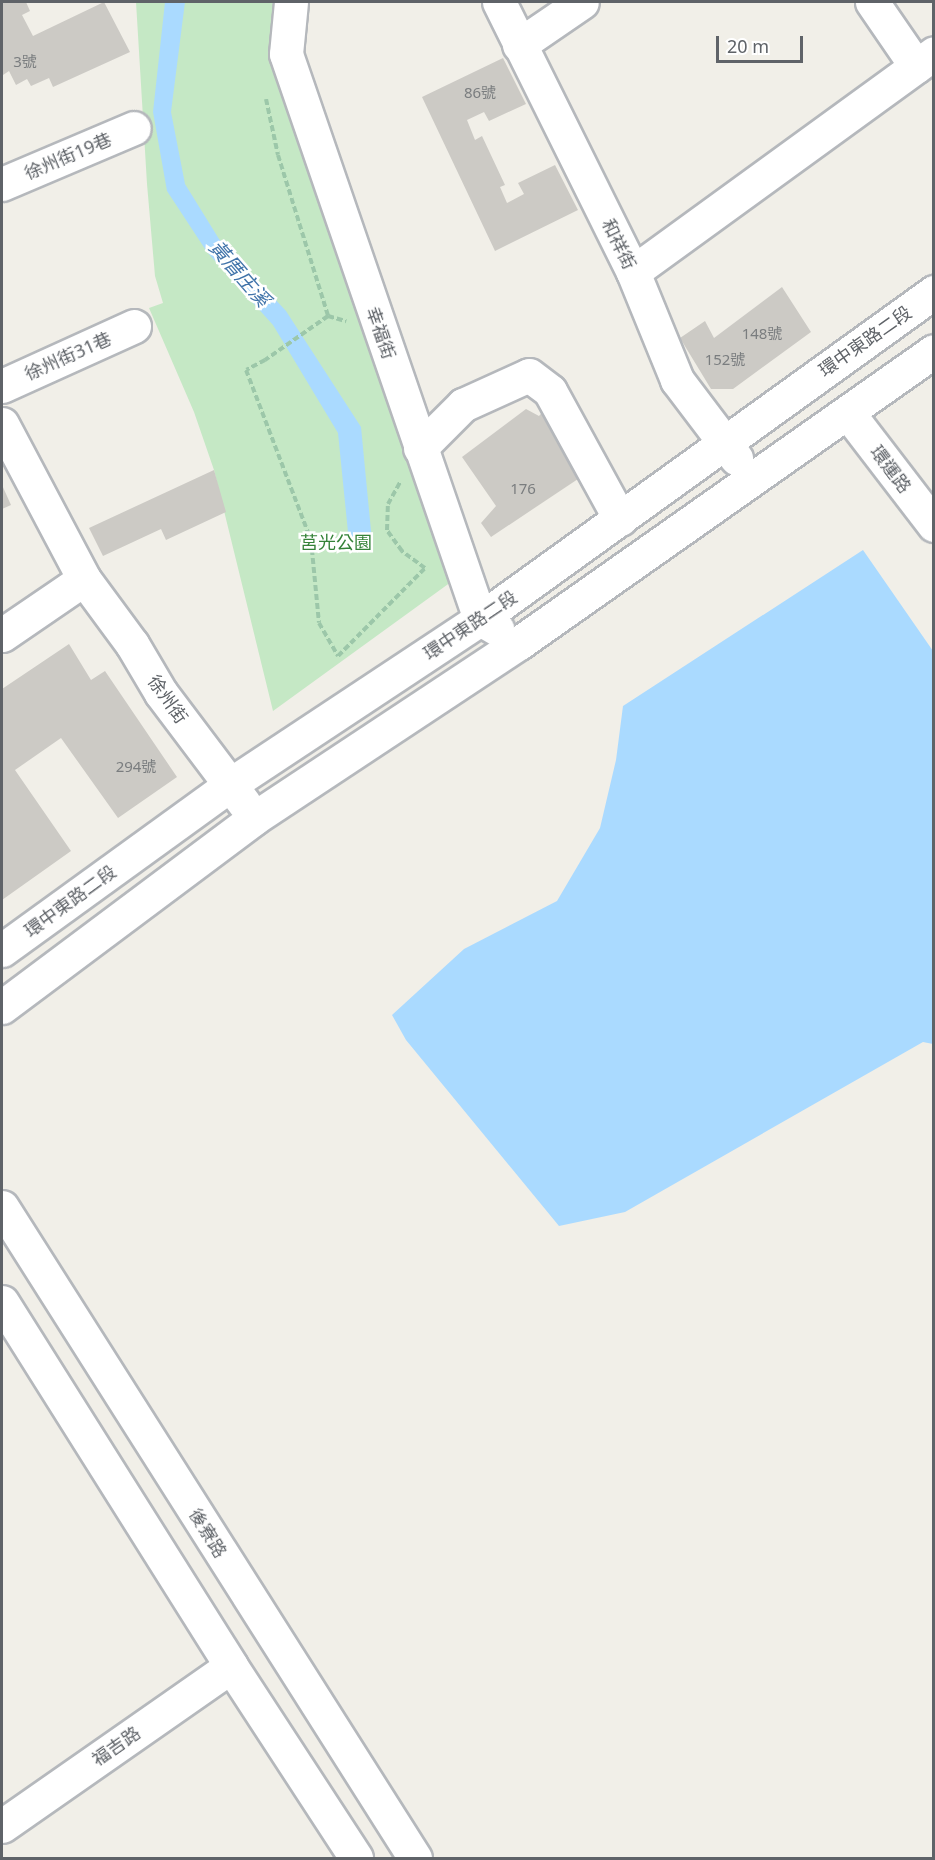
<!DOCTYPE html>
<meta charset="utf-8">
<style>
body{margin:0}
#map{position:relative;width:935px;height:1860px;overflow:hidden;background:#f1efe8;font-family:"Noto Sans","Noto Sans TC",sans-serif}
div>[style]{position:absolute}
[style*='--x']{left:calc(var(--x)*1px);top:calc(var(--y)*1px);width:calc(var(--w)*1px);rotate:calc(var(--a)*1deg)}
.green>*{inset:0;background:#c5e8c5}
.water>*{inset:0;background:#aadaff}
.building>*{inset:0;background:#cccac5}
.path>*{height:4px;margin-top:-2px;transform-origin:0;background:repeating-linear-gradient(90deg,#9cc7a9 0 6px,transparent 0 9px)}
.roads{filter:drop-shadow(2px 0 #b5b8bc) drop-shadow(-2px 0 #b5b8bc) drop-shadow(0 2px #b5b8bc) drop-shadow(0 -2px #b5b8bc)}
.minor>*{height:33px;margin:-16.5px;padding:0 16.5px;transform-origin:16.5px;border-radius:16.5px;background:#fff}
span{translate:-50% -50%;white-space:nowrap;text-align:center;line-height:1.15;-webkit-text-stroke:5px #fff;paint-order:stroke}
.number-label{font-size:15px;color:#7a7d7f}
.number-label span{-webkit-text-stroke-width:0}
.street-label{font-size:18px;color:#5f6368}
.park-label{font-size:18px;color:#348238}
.water-label{font-size:20px;color:#4174aa;font-style:italic}
.frame{position:absolute;inset:0;border:3px solid #5f6368;pointer-events:none}
.scale{position:absolute;left:716px;top:36px;width:87px;height:27px;box-sizing:border-box;border:3px solid #5f6368;border-top:0;padding-left:8px;font-size:18px;line-height:21px;white-space:nowrap;color:#5f6368;-webkit-text-stroke:4px #fff;paint-order:stroke}
</style>
<div id="map">
<div class="green">
<i style="clip-path:polygon(136px 2px,273px 2px,269px 50px,451px 582px,273px 711px,214px 470px,194px 412px,149px 308px,163px 303px,155px 276px,147px 184px)"></i>
</div>
<div class="water">
<i style="clip-path:polygon(165px 2px,185px 2px,171px 112px,185px 184px,219px 239px,286px 311px,361px 427px,372px 541px,349px 542px,338px 433px,273px 325px,207px 252px,167px 191px,153px 112px)"></i>
<i style="clip-path:polygon(863px 550px,933px 651px,933px 1044px,923px 1042px,625px 1212px,559px 1226px,406px 1040px,392px 1015px,464px 949px,557px 901px,600px 828px,616px 760px,623px 706px)"></i>
</div>
<div class="building">
<i style="clip-path:polygon(2px 2px,26px 2px,30px 11px,22px 15px,33px 36px,104px 2px,130px 52px,53px 87px,49px 78px,31px 86px,27px 79px,16px 85px,9px 71px,3px 75px,2px 72px)"></i>
<i style="clip-path:polygon(503px 58px,526px 104px,489px 121px,484px 112px,467px 120px,475px 140px,482px 136px,505px 185px,500px 187px,507px 203px,524px 194px,518px 183px,555px 165px,578px 210px,495px 251px,422px 97px)"></i>
<i style="clip-path:polygon(782px 287px,811px 332px,733px 389px,711px 389px,680px 338px,705px 321px,714px 338px)"></i>
<i style="clip-path:polygon(546px 408px,587px 473px,491px 537px,481px 523px,496px 506px,462px 457px,526px 409px,539px 416px)"></i>
<i style="clip-path:polygon(214px 470px,226px 512px,166px 540px,161px 529px,103px 556px,89px 528px)"></i>
<i style="clip-path:polygon(2px 485px,11px 505px,2px 509px)"></i>
<i style="clip-path:polygon(69px 644px,91px 680px,105px 671px,177px 777px,118px 818px,61px 738px,15px 770px,71px 851px,2px 900px,2px 689px)"></i>
</div>
<div class="path">
<i style="--x:266;--y:99;--w:57;--a:77.9"></i>
<i style="--x:278;--y:155;--w:169;--a:72.7"></i>
<i style="--x:328;--y:316;--w:19;--a:16"></i>
<i style="--x:328;--y:316;--w:77;--a:145.1"></i>
<i style="--x:265;--y:360;--w:21;--a:152"></i>
<i style="--x:246;--y:370;--w:182;--a:69.1"></i>
<i style="--x:311;--y:540;--w:83;--a:84.5"></i>
<i style="--x:319;--y:623;--w:38;--a:60"></i>
<i style="--x:338;--y:656;--w:124;--a:-45.3"></i>
<i style="--x:425;--y:568;--w:29;--a:-144"></i>
<i style="--x:402;--y:551;--w:26;--a:-126"></i>
<i style="--x:387;--y:530;--w:26;--a:-88"></i>
<i style="--x:388;--y:504;--w:25;--a:-61"></i>
</div>
<div class="roads">
<div class="minor">
<i style="--x:291;--y:2;--w:52;--a:95.5"></i>
<i style="--x:286;--y:54;--w:597;--a:71.05"></i>
<i style="--x:480;--y:619;--w:20;--a:30"></i>
<i style="--x:499;--y:2;--w:301;--a:63.6"></i>
<i style="--x:633;--y:272;--w:117;--a:67.8"></i>
<i style="--x:677;--y:380;--w:98;--a:52.9"></i>
<i style="--x:872;--y:2;--w:78;--a:55.5"></i>
<i style="--x:519;--y:45;--w:76;--a:-34.3"></i>
<i style="--x:2;--y:184;--w:143;--a:-23"></i>
<i style="--x:633;--y:272;--w:372;--a:-36"></i>
<i style="--x:2;--y:386;--w:145;--a:-24.4"></i>
<i style="--x:848;--y:413;--w:141;--a:52.5"></i>
<i style="--x:2;--y:424;--w:175;--a:62.1"></i>
<i style="--x:84;--y:579;--w:81;--a:53.6"></i>
<i style="--x:132;--y:644;--w:57;--a:59.4"></i>
<i style="--x:161;--y:693;--w:138;--a:53"></i>
<i style="--x:420;--y:448;--w:61;--a:-45"></i>
<i style="--x:463;--y:405;--w:72;--a:-24.4"></i>
<i style="--x:529;--y:375;--w:26;--a:37"></i>
<i style="--x:550;--y:391;--w:146;--a:61.3"></i>
<i style="--x:2;--y:635;--w:99;--a:-34.3"></i>
<i style="--x:2;--y:950;--w:283;--a:-35.9"></i>
<i style="--x:231;--y:784;--w:299;--a:-33.5"></i>
<i style="--x:480;--y:619;--w:560;--a:-35.76"></i>
<i style="--x:2;--y:1007;--w:314;--a:-36.8"></i>
<i style="--x:253;--y:819;--w:319;--a:-33.5"></i>
<i style="--x:519;--y:643;--w:507;--a:-35.13"></i>
<i style="--x:2;--y:1207;--w:771;--a:57.61"></i>
<i style="--x:2;--y:1302;--w:430;--a:57.8"></i>
<i style="--x:231;--y:1666;--w:229;--a:56.9"></i>
<i style="--x:2;--y:1826;--w:279;--a:-34.9"></i>
</div>
</div>
<div class="number-label">
<span style="left:25px;top:62px">3號</span>
<span style="left:480px;top:93px">86號</span>
<span style="left:762px;top:334px">148號</span>
<span style="left:725px;top:360px">152號</span>
<span style="left:523px;top:489px">176</span>
<span style="left:136px;top:767px">294號</span>
</div>
<div class="street-label">
<span style="left:68px;top:156px;rotate:-23deg">徐州街19巷</span>
<span style="left:619px;top:244px;rotate:64deg">和祥街</span>
<span style="left:381px;top:333px;rotate:71deg">幸福街</span>
<span style="left:865px;top:341px;rotate:-35deg">環中東路二段</span>
<span style="left:68px;top:356px;rotate:-24deg">徐州街31巷</span>
<span style="left:891px;top:469px;rotate:53deg">環運路</span>
<span style="left:470px;top:625px;rotate:-34deg">環中東路二段</span>
<span style="left:168px;top:699px;rotate:55deg">徐州街</span>
<span style="left:70px;top:901px;rotate:-36deg">環中東路二段</span>
<span style="left:208px;top:1533px;rotate:58deg">後寮路</span>
<span style="left:116px;top:1746px;rotate:-35deg">福吉路</span>
</div>
<div class="park-label">
<span style="left:336px;top:542px">莒光公園</span>
</div>
<div class="water-label">
<span style="left:240px;top:273px;rotate:49deg">黃厝庄溪</span>
</div>
<div class="frame"></div>
<div class="scale">20 m</div>
</div>
